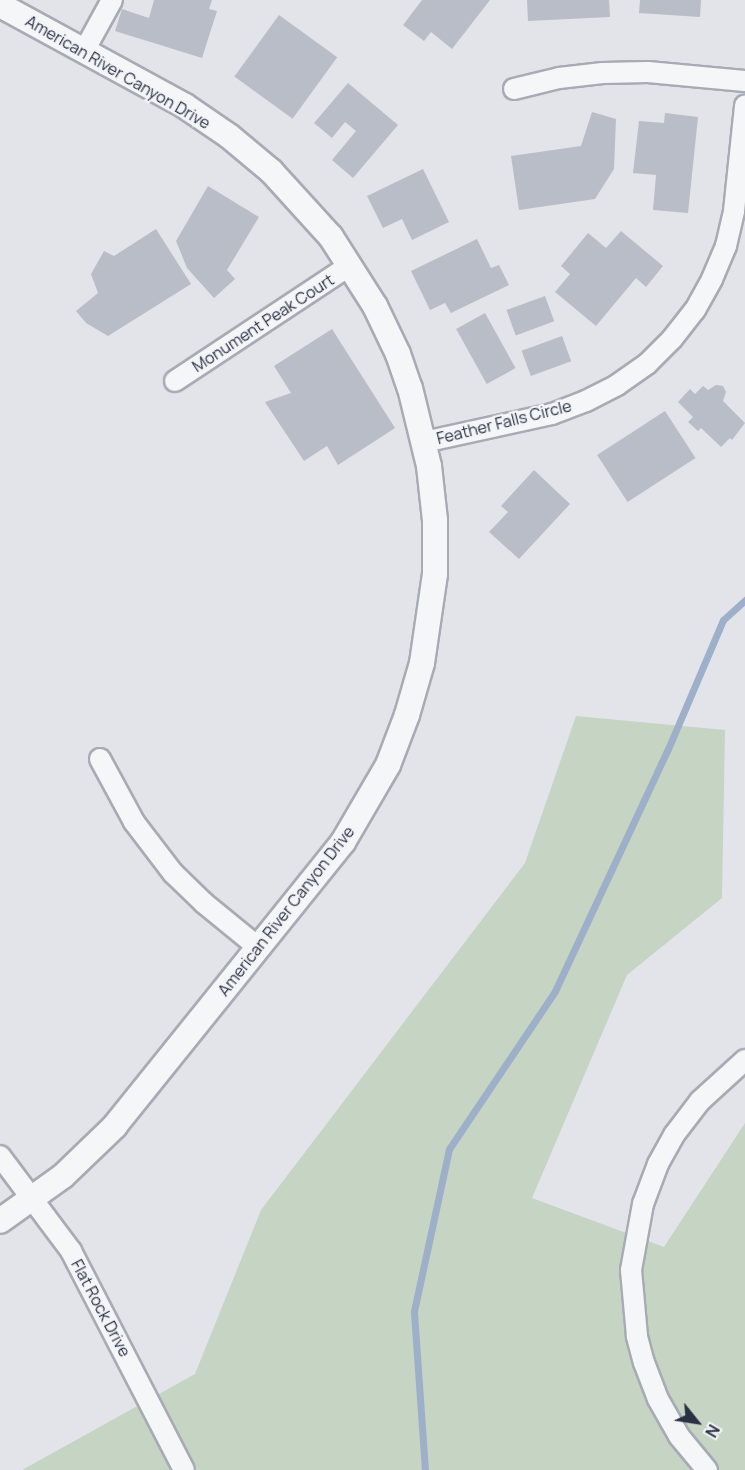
<!DOCTYPE html>
<style>
body{margin:0}
#map{position:relative;width:745px;height:1470px;overflow:hidden;background:#e2e4ea;font-family:Manrope,sans-serif}
div>[style]{position:absolute}
[style*='--x']{left:calc(var(--x)*1px);top:calc(var(--y)*1px);width:calc(var(--w)*1px);rotate:calc(var(--a)*1deg)}
.green>*{inset:0;background:#c6d4c3}
.stream>*{height:7px;margin:-3.5px;padding:0 3.5px;transform-origin:3.5px;border-radius:3.5px;background:#9eafc9}
.building>*{inset:0;background:#b9bdc7;transform-origin:0 0}
.roads{filter:drop-shadow(2px 0 #a7abb4) drop-shadow(-2px 0 #a7abb4) drop-shadow(0 2px #a7abb4) drop-shadow(0 -2px #a7abb4)}
.minor>*{height:20px;margin:-10px;padding:0 10px;transform-origin:10px;border-radius:10px;background:#f5f6f8}
.tertiary>*{height:24px;margin:-12px;padding:0 12px;transform-origin:12px;border-radius:12px;background:#f5f6f8}
span{translate:-50% -50%;white-space:nowrap;text-align:center;line-height:1.15;-webkit-text-stroke:4.5px #f2f4f7;paint-order:stroke}
.street-label{font-size:16px;color:#2a3142}
.north{position:absolute;left:667px;top:1392px;width:60px;height:60px;-webkit-text-stroke:4px #f2f4f7;paint-order:stroke;rotate:120deg;font-size:16px;font-weight:700;line-height:24px;text-align:center;color:#2a3142}
.north::after{content:'';display:block;margin:auto;width:21px;height:27px;background:#2a3142;clip-path:polygon(50% 0,100% 100%,50% 72%,0 100%)}
</style>
<div id="map">
<div class="green">
<i style="clip-path:polygon(576px 716px,725px 730px,722px 898px,627px 975px,532px 1198px,664px 1247px,745px 1123px,745px 1470px,22px 1470px,195px 1374px,261px 1210px,525px 863px)"></i>
</div>
<div class="stream">
<i style="--x:425;--y:1470;--w:159;--a:-94"></i>
<i style="--x:414;--y:1311;--w:166;--a:-77.8"></i>
<i style="--x:449;--y:1149;--w:190;--a:-56.1"></i>
<i style="--x:555;--y:991;--w:267;--a:-65"></i>
<i style="--x:668;--y:749;--w:140;--a:-66.9"></i>
<i style="--x:723;--y:620;--w:30;--a:-42"></i>
</div>
<div class="building">
<i style="clip-path:polygon(154px 0,212px 0,209px 9px,217px 11px,202px 58px,115px 31px,122px 9px,149px 18px)"></i>
<i style="clip-path:polygon(422px 0,490px 0,452px 49px,431px 32px,424px 41px,403px 25px)"></i>
<i style="clip-path:polygon(527px 0,609px 0,610px 17px,528px 21px)"></i>
<i style="clip-path:polygon(640px 0,701px 0,700px 17px,639px 13px)"></i>
<i style="left:279px;top:15px;width:72px;height:76px;rotate:36deg"></i>
<i style="clip-path:polygon(348px 83px,398px 125px,353px 178px,332px 160px,356px 131px,345px 122px,332px 138px,314px 123px)"></i>
<i style="clip-path:polygon(592px 112px,616px 119px,614px 169px,595px 199px,519px 210px,511px 156px,581px 146px)"></i>
<i style="clip-path:polygon(665px 113px,698px 117px,688px 213px,653px 210px,656px 175px,633px 173px,639px 121px,664px 123px)"></i>
<i style="clip-path:polygon(423px 169px,449px 222px,412px 240px,402px 219px,383px 228px,367px 196px)"></i>
<i style="clip-path:polygon(208px 186px,259px 217px,227px 270px,235px 279px,214px 298px,187px 268px,176px 241px)"></i>
<i style="clip-path:polygon(156px 229px,191px 284px,108px 336px,86px 323px,76px 311px,98px 293px,91px 274px,104px 251px,114px 256px)"></i>
<i style="clip-path:polygon(621px 231px,663px 266px,646px 287px,636px 278px,596px 326px,555px 292px,570px 274px,561px 266px,588px 233px,606px 248px)"></i>
<i style="clip-path:polygon(477px 239px,491px 268px,499px 265px,509px 285px,451px 313px,445px 303px,430px 310px,411px 271px)"></i>
<i style="left:545px;top:296px;width:27px;height:41px;rotate:70deg"></i>
<i style="left:485px;top:313px;width:63px;height:33px;rotate:61deg"></i>
<i style="clip-path:polygon(332px 329px,395px 428px,338px 465px,327px 446px,304px 461px,265px 402px,291px 393px,274px 366px)"></i>
<i style="left:562px;top:336px;width:27px;height:43px;rotate:70deg"></i>
<i style="clip-path:polygon(716px 385px,723px 386px,726px 392px,723px 401px,745px 423px,732px 440px,730px 438px,721px 447px,701px 428px,698px 431px,688px 422px,693px 417px,678px 402px,690px 389px,695px 394px,703px 386px,708px 390px)"></i>
<i style="left:665px;top:411px;width:56px;height:81px;rotate:57deg"></i>
<i style="clip-path:polygon(534px 470px,570px 504px,519px 559px,489px 532px,508px 512px,501px 506px)"></i>
</div>
<div class="roads">
<div class="minor">
<i style="--x:84;--y:51;--w:58;--a:-61.2"></i>
<i style="--x:514;--y:89;--w:46;--a:-13.7"></i>
<i style="--x:559;--y:78;--w:44;--a:-6.5"></i>
<i style="--x:603;--y:73;--w:45;--a:-1.3"></i>
<i style="--x:648;--y:72;--w:97;--a:5.3"></i>
<i style="--x:175;--y:381;--w:210;--a:-33.5"></i>
<i style="--x:424;--y:442;--w:131;--a:-12.3"></i>
<i style="--x:552;--y:414;--w:36;--a:-21"></i>
<i style="--x:586;--y:401;--w:35;--a:-27"></i>
<i style="--x:617;--y:385;--w:37;--a:-35"></i>
<i style="--x:647;--y:364;--w:35;--a:-45"></i>
<i style="--x:672;--y:339;--w:37;--a:-52"></i>
<i style="--x:695;--y:310;--w:35;--a:-61"></i>
<i style="--x:712;--y:279;--w:36;--a:-67"></i>
<i style="--x:726;--y:246;--w:36;--a:-77"></i>
<i style="--x:734;--y:211;--w:106;--a:-84"></i>
<i style="--x:100;--y:759;--w:72;--a:61.6"></i>
<i style="--x:134;--y:822;--w:64;--a:52.6"></i>
<i style="--x:173;--y:873;--w:43;--a:44.1"></i>
<i style="--x:204;--y:903;--w:71;--a:39.3"></i>
<i style="--x:0;--y:1156;--w:119;--a:53.2"></i>
<i style="--x:71;--y:1251;--w:246;--a:62.7"></i>
<i style="--x:707;--y:1470;--w:44;--a:-129.5"></i>
<i style="--x:679;--y:1436;--w:43;--a:-119.6"></i>
<i style="--x:658;--y:1399;--w:39;--a:-111"></i>
<i style="--x:644;--y:1363;--w:28;--a:-105"></i>
<i style="--x:637;--y:1336;--w:66;--a:-95.2"></i>
<i style="--x:631;--y:1270;--w:67;--a:-79.7"></i>
<i style="--x:643;--y:1204;--w:43;--a:-69.4"></i>
<i style="--x:658;--y:1164;--w:33;--a:-61"></i>
<i style="--x:674;--y:1135;--w:43;--a:-52.6"></i>
<i style="--x:700;--y:1101;--w:61;--a:-42.3"></i>
</div>
<div class="tertiary">
<i style="--x:0;--y:5;--w:211;--a:28.6"></i>
<i style="--x:185;--y:106;--w:53;--a:34.3"></i>
<i style="--x:229;--y:136;--w:55;--a:39.8"></i>
<i style="--x:271;--y:171;--w:89;--a:47.7"></i>
<i style="--x:331;--y:237;--w:82;--a:57.5"></i>
<i style="--x:375;--y:306;--w:53;--a:64.4"></i>
<i style="--x:398;--y:354;--w:36;--a:71"></i>
<i style="--x:410;--y:388;--w:80;--a:76.3"></i>
<i style="--x:429;--y:466;--w:54;--a:83.7"></i>
<i style="--x:435;--y:520;--w:54;--a:90"></i>
<i style="--x:435;--y:574;--w:90;--a:98.3"></i>
<i style="--x:422;--y:663;--w:54;--a:106.1"></i>
<i style="--x:407;--y:715;--w:53;--a:110.8"></i>
<i style="--x:388;--y:765;--w:89;--a:120.3"></i>
<i style="--x:343;--y:842;--w:364;--a:128.8"></i>
<i style="--x:115;--y:1126;--w:72;--a:136.1"></i>
<i style="--x:63;--y:1176;--w:77;--a:144.5"></i>
</div>
</div>
<div class="street-label">
<span style="left:118px;top:72px;rotate:30deg">American River Canyon Drive</span>
<span style="left:263px;top:323px;rotate:-33deg">Monument Peak Court</span>
<span style="left:504px;top:422px;rotate:-14deg">Feather Falls Circle</span>
<span style="left:286px;top:911px;rotate:-52deg">American River Canyon Drive</span>
<span style="left:101px;top:1308px;rotate:62deg">Flat Rock Drive</span>
</div>
<div class="north">N</div>
</div>
